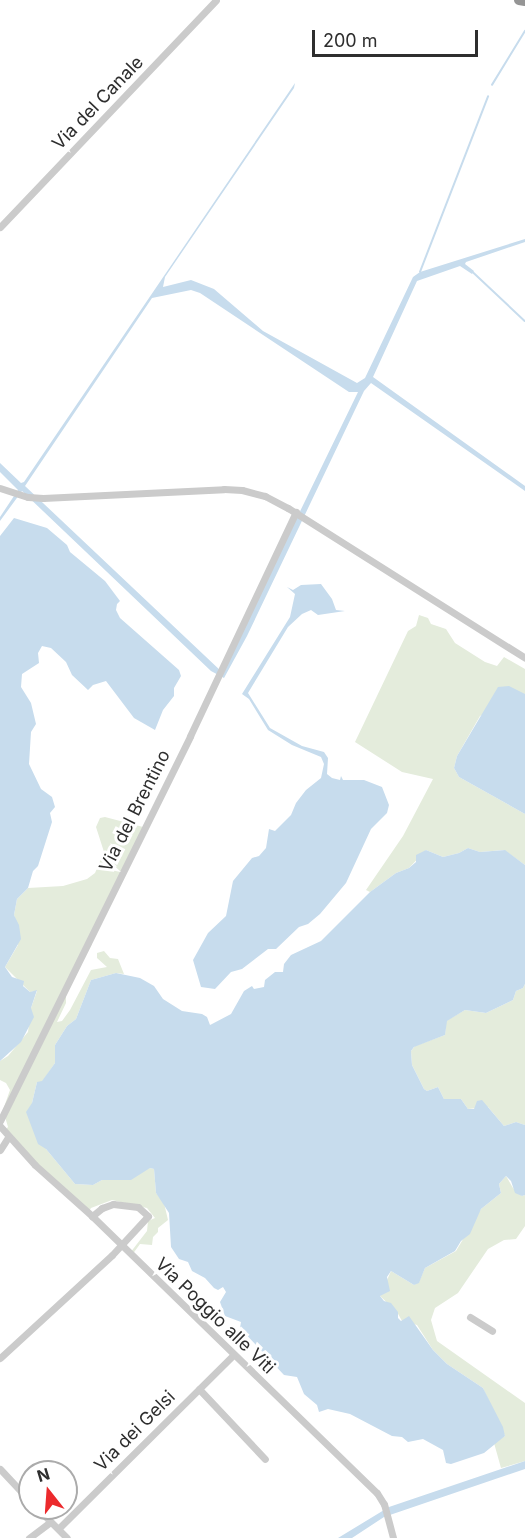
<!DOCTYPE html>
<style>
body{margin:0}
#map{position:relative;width:525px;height:1538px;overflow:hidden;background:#fff;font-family:Inter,sans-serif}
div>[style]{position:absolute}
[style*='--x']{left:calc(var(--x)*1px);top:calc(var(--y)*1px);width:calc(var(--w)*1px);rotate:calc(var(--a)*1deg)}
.green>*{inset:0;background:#e4ecdc}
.water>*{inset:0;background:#c7dced}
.stream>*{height:1.5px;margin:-0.75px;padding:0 0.75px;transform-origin:0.75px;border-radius:0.75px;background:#c7dced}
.minor>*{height:7px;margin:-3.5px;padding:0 3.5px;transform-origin:3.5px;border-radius:3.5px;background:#cbcbcb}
.highway>*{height:10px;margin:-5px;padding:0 5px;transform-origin:5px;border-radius:5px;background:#959595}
span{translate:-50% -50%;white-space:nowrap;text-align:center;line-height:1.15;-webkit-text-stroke:6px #fff;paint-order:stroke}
.street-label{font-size:18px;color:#2e2e2e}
.north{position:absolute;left:18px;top:1460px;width:60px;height:60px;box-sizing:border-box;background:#fff;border:2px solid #ababab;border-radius:50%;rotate:343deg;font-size:16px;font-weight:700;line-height:24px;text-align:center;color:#2e2e2e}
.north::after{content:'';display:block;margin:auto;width:21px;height:27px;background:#ec2a2d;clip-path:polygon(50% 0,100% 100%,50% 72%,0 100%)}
.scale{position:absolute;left:312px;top:30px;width:166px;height:27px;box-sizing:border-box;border:3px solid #2e2e2e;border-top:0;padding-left:8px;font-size:18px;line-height:21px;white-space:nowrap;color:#2e2e2e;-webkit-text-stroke:4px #fff;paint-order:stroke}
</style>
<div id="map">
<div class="green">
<i style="clip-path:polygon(419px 615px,428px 618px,431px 624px,446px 629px,455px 643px,485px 662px,497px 666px,504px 657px,525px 669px,525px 694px,480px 716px,457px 756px,454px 768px,459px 777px,525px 814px,525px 865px,504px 850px,480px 852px,468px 848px,459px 853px,443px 857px,426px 850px,409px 868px,396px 873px,370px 892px,366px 890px,403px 836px,433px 779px,402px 772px,355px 742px,408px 631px,416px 626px)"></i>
<i style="clip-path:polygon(105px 817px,143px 827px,88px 942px,92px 944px,66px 994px,66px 1003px,57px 1022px,62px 1021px,70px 1010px,91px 970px,107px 967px,97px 958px,97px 953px,104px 951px,110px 958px,118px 959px,124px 974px,116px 973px,91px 980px,76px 1019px,67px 1026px,55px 1045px,55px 1063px,42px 1082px,37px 1082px,32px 1103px,46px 1149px,75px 1184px,93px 1185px,102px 1180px,150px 1168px,154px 1169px,156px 1193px,164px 1203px,168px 1220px,158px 1228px,158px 1232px,153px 1237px,152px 1245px,140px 1244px,132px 1255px,130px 1253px,147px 1231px,148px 1221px,155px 1218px,147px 1208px,112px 1200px,91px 1208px,88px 1213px,4px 1131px,8px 1127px,3px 1110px,10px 1090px,6px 1083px,0 1080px,0 1061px,8px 1056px,28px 1032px,31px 1008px,37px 991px,30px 992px,5px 967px,18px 945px,19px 930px,14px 915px,17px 899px,28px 888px,63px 886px,87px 879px,95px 873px,104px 852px,96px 827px,100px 818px)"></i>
<i style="clip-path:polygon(525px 984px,525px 1125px,516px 1122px,504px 1126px,488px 1107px,468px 1109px,461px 1099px,444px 1099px,438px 1087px,427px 1091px,424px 1089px,412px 1065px,411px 1051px,415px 1046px,445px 1035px,446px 1021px,465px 1010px,486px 1013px,513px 1000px,516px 991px,523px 988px)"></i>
<i style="clip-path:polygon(506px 1176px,513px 1188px,522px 1196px,525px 1195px,525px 1226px,516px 1239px,504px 1240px,488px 1249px,458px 1293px,435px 1308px,431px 1320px,437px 1341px,525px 1403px,525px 1461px,501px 1468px,494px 1443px,505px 1436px,483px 1388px,447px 1364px,433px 1350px,417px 1325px,402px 1321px,397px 1312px,380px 1296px,391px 1271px,414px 1285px,419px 1282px,425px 1268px,456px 1251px,481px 1209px,501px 1193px,499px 1184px)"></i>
</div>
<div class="water">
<i style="clip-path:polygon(evenodd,295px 83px,294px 88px,165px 277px,163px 287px,191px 280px,214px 289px,263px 331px,357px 383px,365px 378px,413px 277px,420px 272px,525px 239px,525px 242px,466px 262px,465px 264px,474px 271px,472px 274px,460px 266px,417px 281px,373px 377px,525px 486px,525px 491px,371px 383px,364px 391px,247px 636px,224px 678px,211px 671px,22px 491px,0 521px,0 517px,18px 490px,0 472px,0 463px,21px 483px,24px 482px,295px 83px,191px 290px,200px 293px,349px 392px,358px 392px,222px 672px,25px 486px,152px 298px,191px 290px)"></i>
<i style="clip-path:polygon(14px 518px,47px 528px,67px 545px,70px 552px,105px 581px,120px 601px,117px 604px,116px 610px,120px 618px,179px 670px,181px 676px,174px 688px,174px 696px,163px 710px,155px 730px,134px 718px,106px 681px,93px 685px,88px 690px,72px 675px,66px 662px,51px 648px,42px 646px,38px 653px,39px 663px,22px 674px,21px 687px,31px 703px,36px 724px,31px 732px,29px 764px,41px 789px,52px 797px,55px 807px,50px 813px,52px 822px,38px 866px,33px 871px,28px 888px,17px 899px,14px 915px,19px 925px,21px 939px,5px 967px,12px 977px,24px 981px,23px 986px,30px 992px,37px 990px,31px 1008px,34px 1017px,21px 1042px,0 1061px,0 536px)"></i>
<i style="clip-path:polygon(321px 584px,332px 599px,336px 610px,345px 611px,318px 615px,311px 610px,302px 614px,288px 627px,248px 693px,270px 728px,302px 746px,324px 752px,328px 758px,327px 774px,332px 778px,340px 780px,341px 776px,343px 780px,364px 780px,382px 787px,389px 805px,387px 813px,371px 829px,346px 883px,320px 914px,308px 924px,299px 927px,276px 949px,268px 949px,242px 969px,231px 972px,215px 989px,201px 987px,193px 960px,208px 933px,226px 916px,233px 881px,252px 858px,259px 856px,266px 848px,269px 829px,275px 831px,291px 815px,296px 803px,306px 790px,321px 778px,324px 764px,321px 757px,292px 745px,268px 730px,249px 699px,242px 694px,290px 617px,295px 594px,287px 587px,293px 590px,301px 585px)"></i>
<i style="clip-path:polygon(509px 686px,525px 694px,525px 814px,459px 777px,454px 768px,457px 756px,498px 687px)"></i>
<i style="clip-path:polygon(468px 848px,480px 852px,505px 850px,525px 865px,525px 984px,523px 988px,516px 991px,513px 1000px,486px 1013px,465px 1010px,447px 1021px,445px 1035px,414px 1047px,411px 1051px,412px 1065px,424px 1089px,427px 1091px,438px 1087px,444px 1099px,461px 1099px,468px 1109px,474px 1109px,477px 1101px,482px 1100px,504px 1126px,516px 1122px,525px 1125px,525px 1195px,522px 1196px,515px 1193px,511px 1181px,506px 1176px,499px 1184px,501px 1193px,481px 1209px,470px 1234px,461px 1241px,455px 1251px,425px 1268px,419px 1283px,414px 1285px,391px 1271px,387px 1277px,390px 1291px,380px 1296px,384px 1301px,391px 1303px,398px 1312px,398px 1318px,401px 1321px,409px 1316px,433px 1350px,447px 1364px,483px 1388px,503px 1427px,505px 1436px,484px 1453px,451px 1464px,446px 1463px,443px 1450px,423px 1439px,408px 1442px,402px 1437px,392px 1436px,350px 1414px,328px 1409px,319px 1412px,317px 1405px,304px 1394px,297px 1377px,284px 1375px,240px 1328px,241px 1322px,225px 1316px,220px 1302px,226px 1292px,223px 1287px,218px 1290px,214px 1288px,205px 1278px,192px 1271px,188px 1262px,179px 1259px,171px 1247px,169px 1213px,156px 1193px,154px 1169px,150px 1168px,131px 1180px,102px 1180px,93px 1185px,75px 1184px,46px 1149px,38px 1144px,26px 1112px,32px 1103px,37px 1082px,42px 1081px,55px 1063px,55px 1045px,67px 1026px,76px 1019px,91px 980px,116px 973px,140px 978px,154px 986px,163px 999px,182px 1011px,202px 1014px,207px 1017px,210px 1025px,212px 1024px,231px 1014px,244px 991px,252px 986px,254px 989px,264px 987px,265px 980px,275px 972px,283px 972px,284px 964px,291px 955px,321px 941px,370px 892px,396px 873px,409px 868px,416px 862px,416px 855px,426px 850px,443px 857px,459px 853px)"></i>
<i style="clip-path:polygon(525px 1461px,525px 1469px,384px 1517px,352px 1538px,338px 1538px,389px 1507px)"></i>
</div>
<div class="stream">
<i style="--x:492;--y:85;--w:63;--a:-58.6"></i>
<i style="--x:420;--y:272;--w:188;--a:-68.8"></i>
<i style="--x:473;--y:272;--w:71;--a:43.3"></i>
</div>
<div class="minor">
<i style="--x:0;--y:227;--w:313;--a:-46.4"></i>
<i style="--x:0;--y:488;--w:29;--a:18"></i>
<i style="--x:28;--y:497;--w:15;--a:4"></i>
<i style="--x:43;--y:498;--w:181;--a:-2.8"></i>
<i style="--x:224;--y:489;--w:18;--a:3"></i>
<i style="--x:242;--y:490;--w:24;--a:15"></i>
<i style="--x:265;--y:496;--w:26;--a:28"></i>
<i style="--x:288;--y:508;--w:280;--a:32.3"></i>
<i style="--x:0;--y:1121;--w:429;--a:-63.7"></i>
<i style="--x:190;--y:736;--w:248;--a:-64.7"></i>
<i style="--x:0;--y:1126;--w:52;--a:48.1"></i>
<i style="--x:35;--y:1165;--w:76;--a:41.8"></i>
<i style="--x:92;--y:1216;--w:397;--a:44.2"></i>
<i style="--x:377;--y:1493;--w:13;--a:58"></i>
<i style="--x:384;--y:1504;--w:35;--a:75"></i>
<i style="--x:0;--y:1150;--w:15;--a:-58"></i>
<i style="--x:470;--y:1317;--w:26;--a:32"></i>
<i style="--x:0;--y:1358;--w:152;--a:-42.6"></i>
<i style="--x:112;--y:1255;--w:53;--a:-47.3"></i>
<i style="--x:148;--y:1216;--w:13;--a:-138"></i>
<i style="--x:138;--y:1207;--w:25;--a:-173"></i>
<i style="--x:113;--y:1204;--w:12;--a:160"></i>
<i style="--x:102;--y:1208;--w:13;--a:141"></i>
<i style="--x:199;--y:1389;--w:96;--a:46.7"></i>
<i style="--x:0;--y:1469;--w:44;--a:46.8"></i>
<i style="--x:37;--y:1508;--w:42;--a:45"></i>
<i style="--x:59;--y:1528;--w:245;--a:-44.8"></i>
<i style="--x:29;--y:1538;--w:26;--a:-37"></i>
</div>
<div class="highway">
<i style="--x:519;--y:0;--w:6;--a:9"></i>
</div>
<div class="street-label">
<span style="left:98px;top:103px;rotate:-46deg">Via del Canale</span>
<span style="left:135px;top:811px;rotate:-63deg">Via del Brentino</span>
<span style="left:215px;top:1316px;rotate:44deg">Via Poggio alle Viti</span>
<span style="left:135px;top:1431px;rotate:-45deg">Via dei Gelsi</span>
</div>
<div class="north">N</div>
<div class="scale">200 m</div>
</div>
